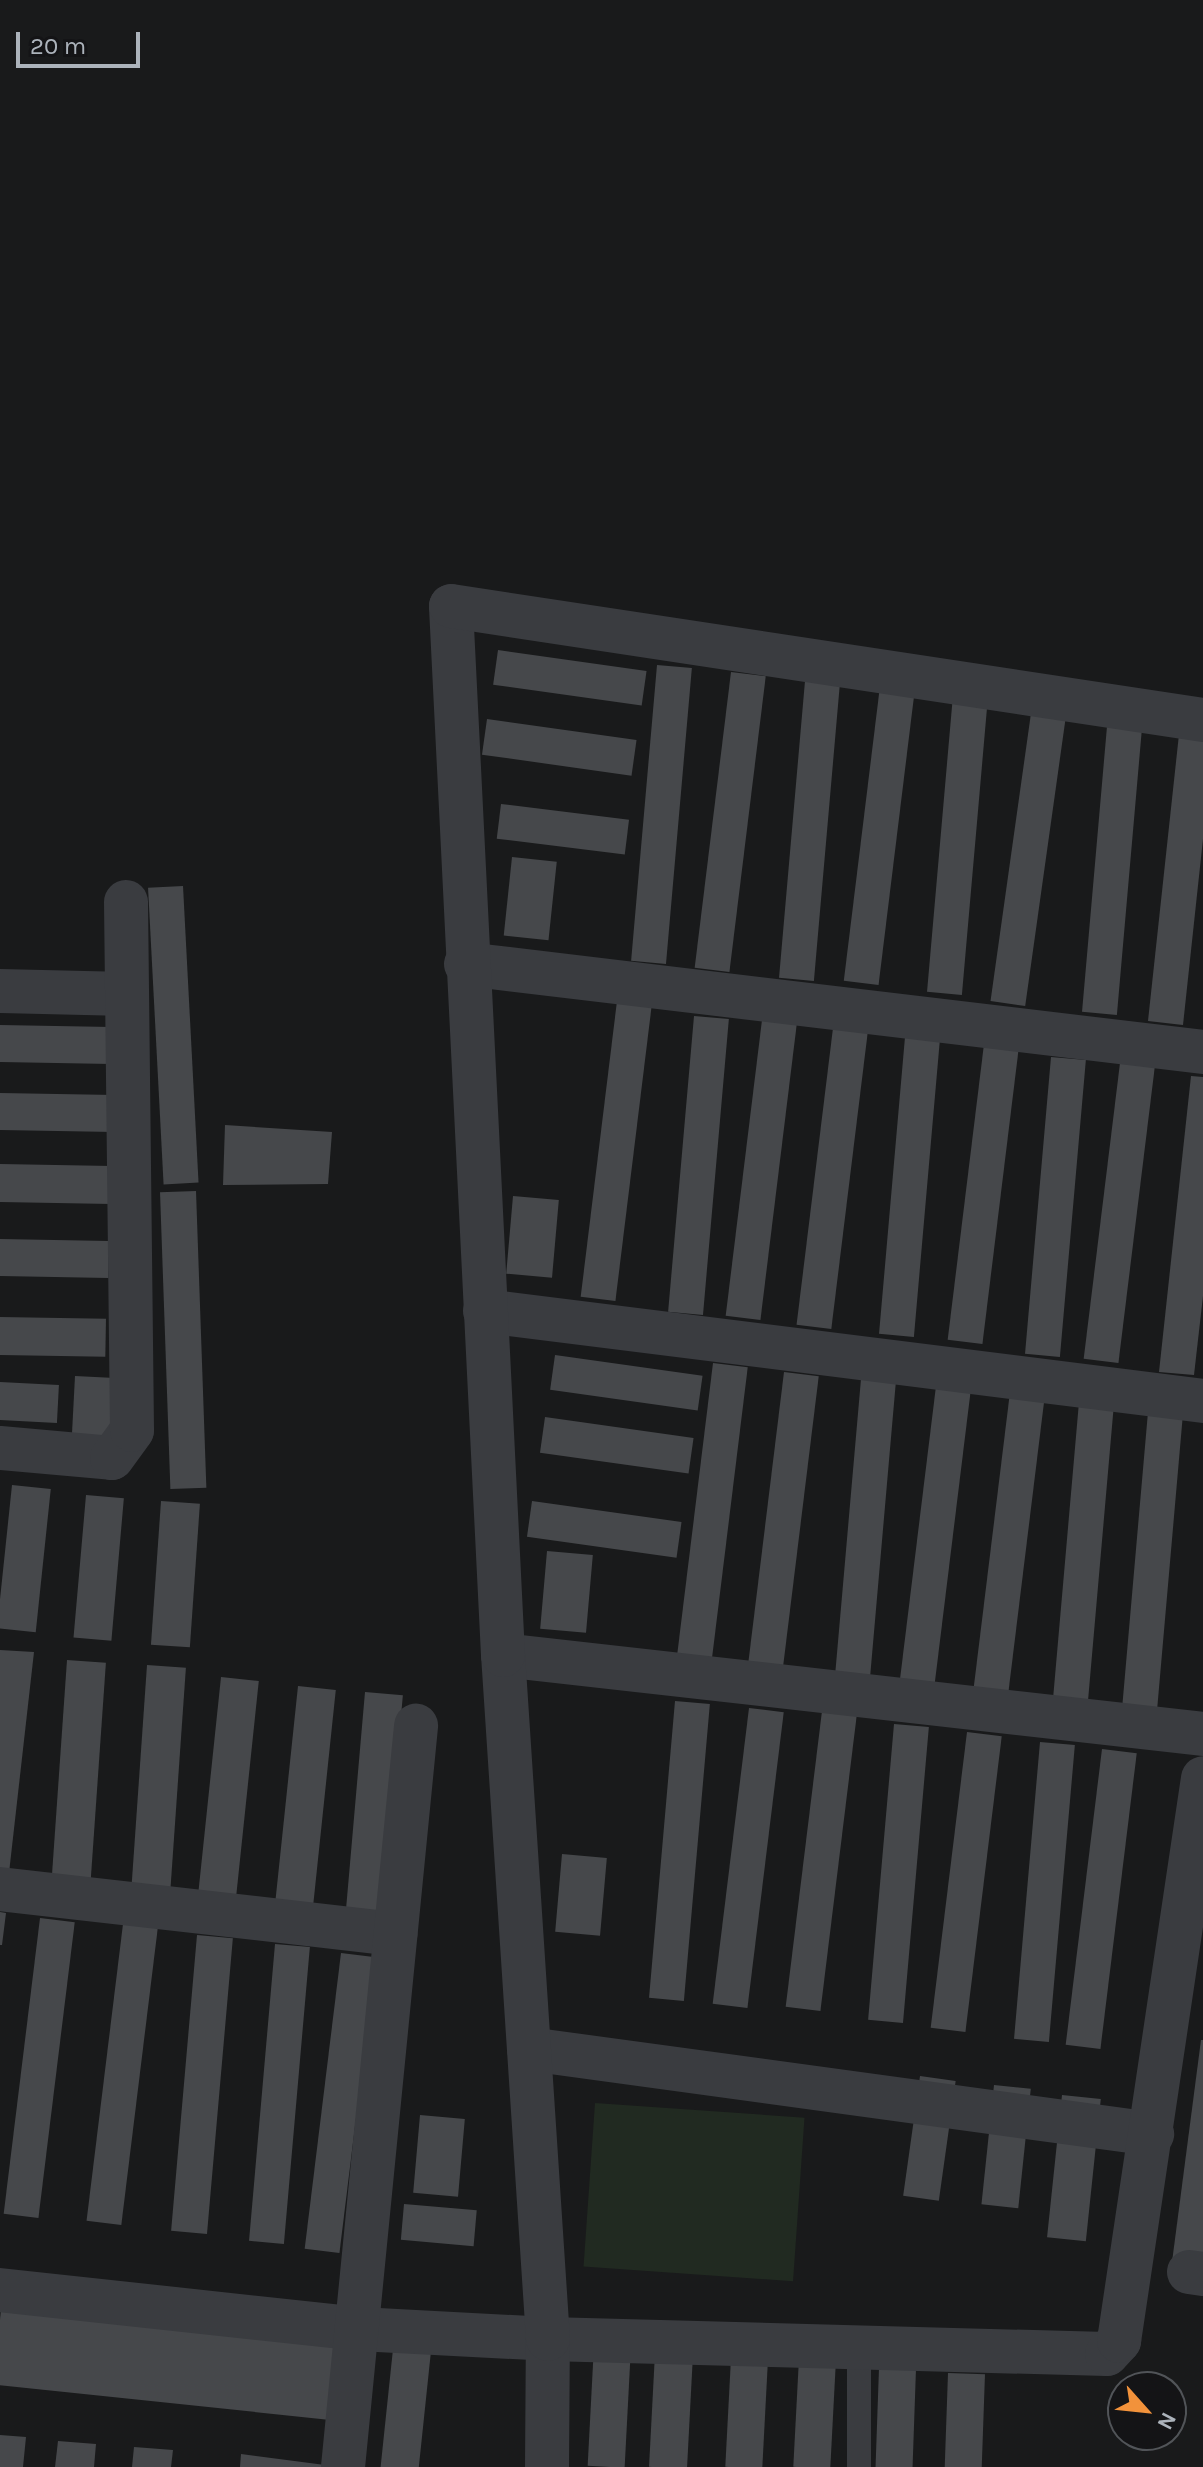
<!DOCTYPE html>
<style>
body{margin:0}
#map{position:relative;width:1203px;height:2467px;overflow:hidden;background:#191a1b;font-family:Karla,sans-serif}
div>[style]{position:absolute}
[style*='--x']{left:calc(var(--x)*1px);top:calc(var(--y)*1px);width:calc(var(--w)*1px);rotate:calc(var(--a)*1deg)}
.green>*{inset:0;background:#212a21;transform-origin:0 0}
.building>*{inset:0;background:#46484b;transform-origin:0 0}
.service>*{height:24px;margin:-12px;padding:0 12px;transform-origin:12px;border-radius:12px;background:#3a3c40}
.minor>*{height:44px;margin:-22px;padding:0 22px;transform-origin:22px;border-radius:22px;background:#3a3c40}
span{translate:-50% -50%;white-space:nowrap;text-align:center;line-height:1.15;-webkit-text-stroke:7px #141416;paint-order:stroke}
.north{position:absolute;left:1107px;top:2371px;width:80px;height:80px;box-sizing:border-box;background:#141416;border:2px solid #515458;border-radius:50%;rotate:117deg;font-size:22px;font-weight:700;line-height:32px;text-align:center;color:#acb3bb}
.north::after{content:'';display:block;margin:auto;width:28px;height:36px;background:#f2923b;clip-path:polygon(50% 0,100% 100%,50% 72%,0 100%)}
.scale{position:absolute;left:16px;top:32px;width:124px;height:36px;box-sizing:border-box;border:4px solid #acb3bb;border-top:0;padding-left:10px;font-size:24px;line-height:28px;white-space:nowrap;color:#acb3bb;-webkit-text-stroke:6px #141416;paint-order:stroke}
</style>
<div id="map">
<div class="green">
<i style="left:595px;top:2103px;width:210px;height:164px;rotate:4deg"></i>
</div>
<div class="building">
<i style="left:498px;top:650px;width:150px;height:35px;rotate:8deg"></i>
<i style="left:657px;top:665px;width:35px;height:297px;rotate:5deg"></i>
<i style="left:731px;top:672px;width:35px;height:298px;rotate:7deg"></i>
<i style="left:805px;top:681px;width:35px;height:298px;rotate:5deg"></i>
<i style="left:880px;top:686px;width:35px;height:297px;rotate:7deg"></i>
<i style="left:953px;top:695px;width:35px;height:298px;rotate:5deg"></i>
<i style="left:1032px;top:706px;width:35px;height:298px;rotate:8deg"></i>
<i style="left:1108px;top:715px;width:35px;height:298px;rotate:5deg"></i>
<i style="left:487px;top:719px;width:151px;height:36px;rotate:8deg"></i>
<i style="clip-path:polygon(1180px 725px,1203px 728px,1203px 839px,1183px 1025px,1148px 1021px)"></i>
<i style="left:501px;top:804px;width:129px;height:35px;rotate:7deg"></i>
<i style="left:512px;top:857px;width:45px;height:79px;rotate:6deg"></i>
<i style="left:183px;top:886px;width:297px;height:35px;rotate:87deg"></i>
<i style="left:617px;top:1001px;width:35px;height:298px;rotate:7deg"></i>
<i style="left:694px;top:1016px;width:35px;height:297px;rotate:5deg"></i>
<i style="left:762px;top:1020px;width:35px;height:298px;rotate:7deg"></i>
<i style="left:0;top:1025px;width:112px;height:37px;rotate:1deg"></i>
<i style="left:833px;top:1028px;width:35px;height:299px;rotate:7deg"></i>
<i style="left:905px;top:1037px;width:35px;height:298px;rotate:5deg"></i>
<i style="left:984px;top:1044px;width:35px;height:298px;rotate:7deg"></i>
<i style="left:1051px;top:1057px;width:35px;height:298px;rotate:5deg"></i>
<i style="left:1120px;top:1063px;width:35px;height:298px;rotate:7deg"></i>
<i style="clip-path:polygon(1191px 1076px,1203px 1077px,1203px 1296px,1194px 1375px,1159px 1372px)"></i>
<i style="left:0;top:1093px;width:115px;height:37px;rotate:1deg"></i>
<i style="clip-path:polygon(225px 1125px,332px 1132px,328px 1184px,223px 1185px)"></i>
<i style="left:0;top:1164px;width:112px;height:38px;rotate:1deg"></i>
<i style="left:196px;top:1191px;width:297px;height:36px;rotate:88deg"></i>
<i style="left:513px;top:1196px;width:46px;height:78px;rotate:5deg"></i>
<i style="left:0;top:1239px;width:109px;height:37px;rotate:1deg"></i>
<i style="left:0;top:1317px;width:106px;height:38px;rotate:1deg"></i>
<i style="left:555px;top:1355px;width:149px;height:35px;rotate:8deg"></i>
<i style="left:713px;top:1363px;width:35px;height:298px;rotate:7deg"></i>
<i style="left:784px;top:1372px;width:35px;height:298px;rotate:7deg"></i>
<i style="left:75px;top:1376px;width:40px;height:68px;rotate:3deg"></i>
<i style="left:861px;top:1379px;width:35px;height:297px;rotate:5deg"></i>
<i style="left:0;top:1382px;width:59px;height:38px;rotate:3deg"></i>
<i style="left:936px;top:1386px;width:35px;height:298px;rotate:7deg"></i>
<i style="left:1010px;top:1392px;width:35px;height:298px;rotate:7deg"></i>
<i style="left:1079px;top:1402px;width:35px;height:297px;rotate:5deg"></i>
<i style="left:1148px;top:1412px;width:35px;height:298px;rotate:5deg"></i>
<i style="left:545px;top:1417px;width:150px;height:36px;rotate:8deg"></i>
<i style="left:12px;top:1485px;width:39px;height:144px;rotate:6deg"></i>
<i style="left:86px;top:1495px;width:38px;height:143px;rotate:5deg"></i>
<i style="left:161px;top:1501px;width:39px;height:144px;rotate:4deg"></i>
<i style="left:532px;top:1501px;width:151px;height:36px;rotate:8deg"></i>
<i style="left:547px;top:1551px;width:46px;height:78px;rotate:5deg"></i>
<i style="clip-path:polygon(0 1650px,34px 1652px,9px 1873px,0 1872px)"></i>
<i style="left:67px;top:1660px;width:39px;height:221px;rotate:4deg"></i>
<i style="left:147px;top:1665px;width:39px;height:221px;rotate:4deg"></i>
<i style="left:221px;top:1677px;width:38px;height:222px;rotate:6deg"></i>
<i style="left:298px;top:1686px;width:38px;height:222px;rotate:6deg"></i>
<i style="left:365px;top:1692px;width:38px;height:221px;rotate:5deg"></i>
<i style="left:675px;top:1701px;width:35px;height:298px;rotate:5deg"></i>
<i style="left:749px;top:1708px;width:35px;height:298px;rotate:7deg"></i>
<i style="left:822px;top:1711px;width:35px;height:298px;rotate:7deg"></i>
<i style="left:894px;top:1724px;width:35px;height:297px;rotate:5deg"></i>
<i style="left:967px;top:1732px;width:35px;height:298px;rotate:7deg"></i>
<i style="left:1040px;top:1742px;width:35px;height:298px;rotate:5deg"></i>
<i style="left:1102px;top:1749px;width:35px;height:298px;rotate:7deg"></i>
<i style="left:562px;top:1854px;width:45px;height:78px;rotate:5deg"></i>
<i style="clip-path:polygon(0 1912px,6px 1913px,2px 1945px,0 1945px)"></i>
<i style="left:40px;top:1918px;width:35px;height:298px;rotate:7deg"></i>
<i style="left:123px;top:1924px;width:35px;height:299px;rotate:7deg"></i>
<i style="left:197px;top:1935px;width:36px;height:297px;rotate:5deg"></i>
<i style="left:275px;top:1944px;width:35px;height:298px;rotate:5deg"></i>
<i style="left:341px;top:1953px;width:35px;height:298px;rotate:7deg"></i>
<i style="clip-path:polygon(1201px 2040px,1203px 2040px,1203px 2267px,1172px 2262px)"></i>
<i style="left:920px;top:2076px;width:36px;height:121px;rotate:8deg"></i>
<i style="left:994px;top:2085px;width:37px;height:120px;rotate:6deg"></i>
<i style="left:1062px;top:2095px;width:39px;height:143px;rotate:6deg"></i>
<i style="left:420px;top:2115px;width:45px;height:78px;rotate:5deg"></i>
<i style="left:404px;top:2204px;width:73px;height:36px;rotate:5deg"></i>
<i style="left:3px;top:2291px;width:358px;height:94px;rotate:6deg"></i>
<i style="left:395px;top:2330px;width:38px;height:138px;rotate:6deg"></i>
<i style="left:594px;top:2345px;width:37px;height:121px;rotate:3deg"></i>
<i style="left:655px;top:2353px;width:38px;height:114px;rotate:3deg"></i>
<i style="left:731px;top:2358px;width:37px;height:109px;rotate:3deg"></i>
<i style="left:799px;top:2358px;width:37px;height:109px;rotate:3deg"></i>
<i style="left:879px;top:2368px;width:37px;height:99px;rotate:2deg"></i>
<i style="left:948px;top:2373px;width:37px;height:94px;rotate:2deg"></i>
<i style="clip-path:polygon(0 2435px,26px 2437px,23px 2467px,0 2467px)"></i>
<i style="clip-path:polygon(58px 2441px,96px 2444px,94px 2467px,55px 2467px)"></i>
<i style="clip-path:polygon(134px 2447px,173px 2450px,171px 2467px,132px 2467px)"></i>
<i style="clip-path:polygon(241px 2454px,325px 2465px,325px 2467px,240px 2467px)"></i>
</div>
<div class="service">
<i style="--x:859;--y:2347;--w:120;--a:90"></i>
</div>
<div class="minor">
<i style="--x:466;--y:964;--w:742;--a:6.81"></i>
<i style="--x:0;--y:991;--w:127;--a:1.4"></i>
<i style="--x:485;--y:1311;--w:724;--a:7.14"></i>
<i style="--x:0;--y:1448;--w:112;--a:5.1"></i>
<i style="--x:112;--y:1458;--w:34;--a:-54"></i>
<i style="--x:132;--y:1430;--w:528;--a:-90.65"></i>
<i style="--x:503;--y:1655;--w:704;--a:6.44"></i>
<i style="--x:0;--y:1889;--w:398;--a:6.5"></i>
<i style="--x:529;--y:2049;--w:629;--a:7.77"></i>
<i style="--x:1189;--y:2272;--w:14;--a:8"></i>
<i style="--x:0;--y:2290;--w:361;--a:6.2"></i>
<i style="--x:359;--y:2329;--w:189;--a:3"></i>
<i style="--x:548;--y:2339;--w:559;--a:1.54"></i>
<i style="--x:1107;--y:2354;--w:18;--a:-47"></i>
<i style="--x:1119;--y:2341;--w:569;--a:-81.51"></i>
<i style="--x:343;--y:2467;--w:745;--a:-84.37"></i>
<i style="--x:547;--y:2467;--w:128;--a:-89.6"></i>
<i style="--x:548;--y:2339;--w:685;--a:-93.76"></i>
<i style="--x:503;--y:1655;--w:1050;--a:-92.84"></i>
<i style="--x:451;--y:606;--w:761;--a:8.62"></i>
</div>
<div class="north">N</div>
<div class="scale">20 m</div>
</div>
